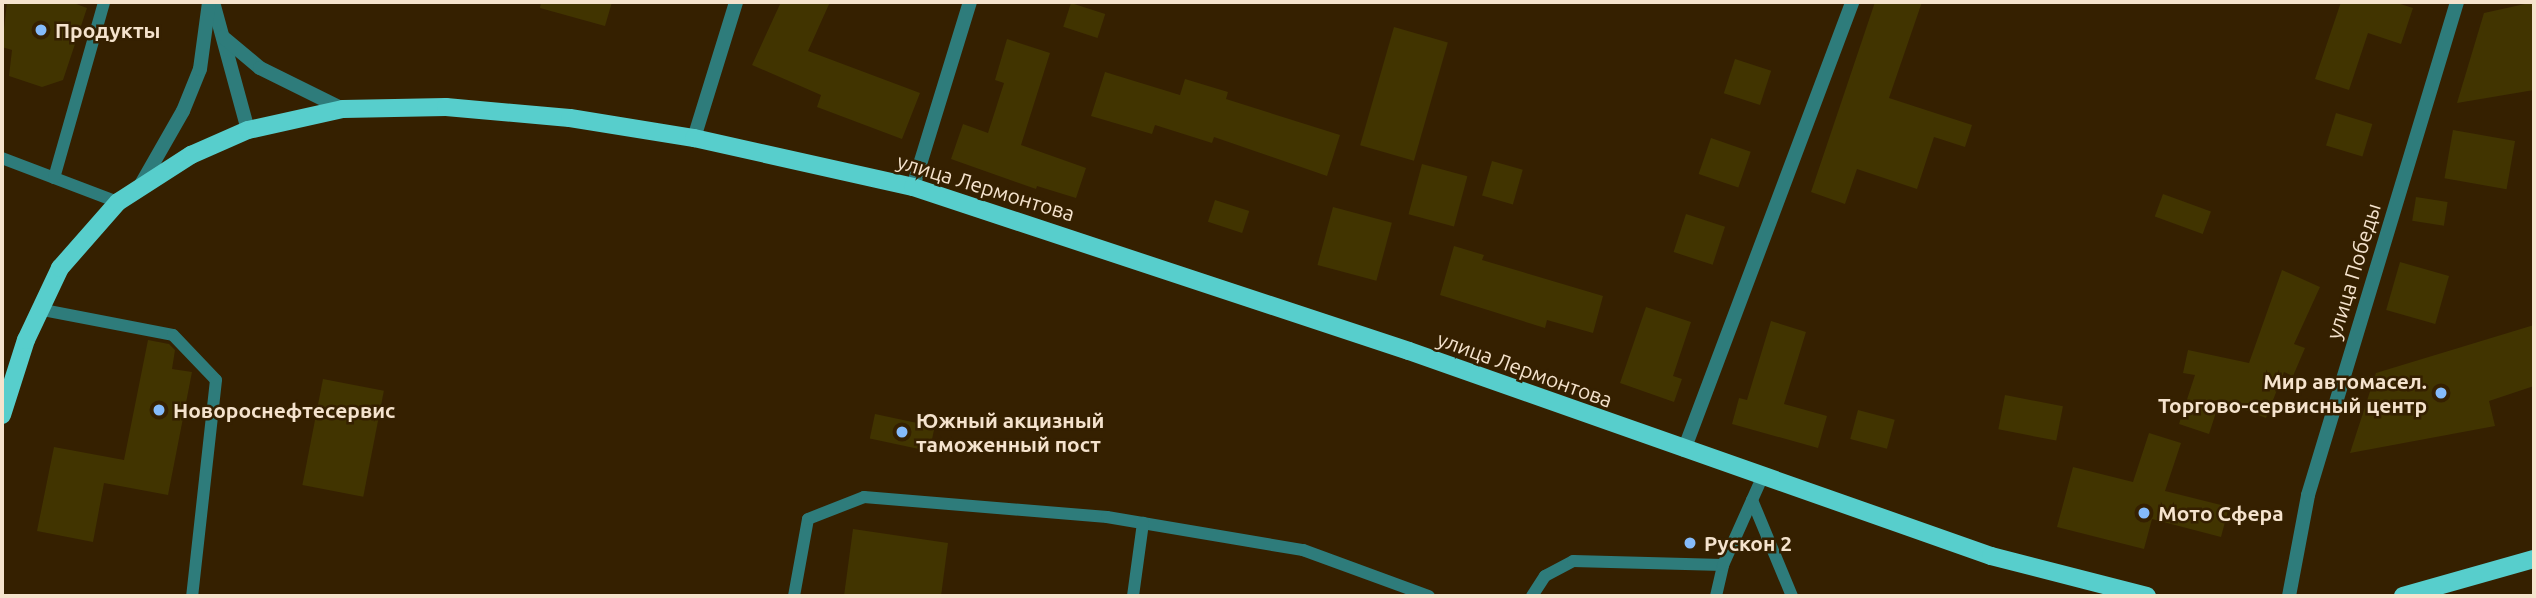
<!DOCTYPE html>
<meta charset="utf-8">
<style>
body{margin:0}
#map{position:relative;width:2536px;height:598px;overflow:hidden;background:#352000;font-family:Ubuntu,sans-serif}
div>[style]{position:absolute}
[style*='--x']{left:calc(var(--x)*1px);top:calc(var(--y)*1px);width:calc(var(--w)*1px);rotate:calc(var(--a)*1deg)}
.building>*{inset:0;background:#413400;transform-origin:0 0}
.service>*{height:12px;margin:-6px;padding:0 6px;transform-origin:6px;border-radius:6px;background:#2e7c7b}
.minor>*{height:14px;margin:-7px;padding:0 7px;transform-origin:7px;border-radius:7px;background:#2e7c7b}
.tertiary>*{height:14px;margin:-7px;padding:0 7px;transform-origin:7px;border-radius:7px;background:#2e7c7b}
.primary>*{height:18px;margin:-9px;padding:0 9px;transform-origin:9px;border-radius:9px;background:#57cecc}
.dots>*{width:19px;height:19px;translate:-50% -50%;box-sizing:border-box;border:4px solid #352000;border-radius:50%}
span{translate:-50% -50%;white-space:nowrap;text-align:center;line-height:1.15;-webkit-text-stroke:5px #352000;paint-order:stroke}
.poi-label{font-size:21px;color:#f5e3cd;font-weight:700}
.left{translate:0 -50%;text-align:left}
.right{translate:-100% -50%;text-align:right}
.street-label{font-size:21px;color:#f5e3cd}
.frame{position:absolute;inset:0;border:4px solid #f5e3cd;pointer-events:none}
</style>
<div id="map">
<div class="building">
<i style="clip-path:polygon(7px 2px,71px 2px,87px 8px,63px 80px,42px 87px,9px 76px,12px 50px,2px 47px)"></i>
<i style="clip-path:polygon(541px 2px,612px 2px,605px 26px,540px 8px)"></i>
<i style="clip-path:polygon(781px 2px,830px 2px,808px 51px,920px 93px,902px 139px,817px 107px,821px 95px,752px 65px)"></i>
<i style="clip-path:polygon(1875px 2px,1922px 2px,1889px 98px,1972px 125px,1965px 147px,1934px 137px,1917px 189px,1857px 169px,1845px 204px,1811px 192px)"></i>
<i style="clip-path:polygon(2341px 2px,2394px 2px,2413px 8px,2401px 44px,2368px 33px,2349px 90px,2315px 79px)"></i>
<i style="clip-path:polygon(2534px 2px,2534px 90px,2457px 103px,2484px 13px)"></i>
<i style="left:1071px;top:3px;width:36px;height:25px;rotate:18deg"></i>
<i style="left:1394px;top:27px;width:56px;height:123px;rotate:16deg"></i>
<i style="clip-path:polygon(1007px 39px,1050px 53px,1021px 145px,1086px 168px,1076px 198px,1037px 186px,1036px 189px,951px 159px,963px 124px,988px 133px,1004px 83px,995px 80px)"></i>
<i style="left:1735px;top:59px;width:38px;height:36px;rotate:18deg"></i>
<i style="clip-path:polygon(1105px 72px,1180px 95px,1185px 79px,1228px 92px,1226px 99px,1340px 135px,1327px 176px,1214px 137px,1212px 143px,1155px 125px,1152px 134px,1091px 116px)"></i>
<i style="left:2336px;top:113px;width:38px;height:34px;rotate:17deg"></i>
<i style="left:2453px;top:130px;width:63px;height:49px;rotate:10deg"></i>
<i style="left:1711px;top:138px;width:42px;height:38px;rotate:19deg"></i>
<i style="left:1492px;top:161px;width:32px;height:36px;rotate:16deg"></i>
<i style="left:1422px;top:164px;width:47px;height:52px;rotate:15deg"></i>
<i style="left:2163px;top:194px;width:51px;height:24px;rotate:20deg"></i>
<i style="left:2416px;top:197px;width:32px;height:24px;rotate:9deg"></i>
<i style="left:1215px;top:200px;width:36px;height:23px;rotate:18deg"></i>
<i style="left:1333px;top:207px;width:61px;height:60px;rotate:15deg"></i>
<i style="left:1686px;top:214px;width:41px;height:40px;rotate:18deg"></i>
<i style="clip-path:polygon(1454px 246px,1484px 255px,1482px 260px,1603px 296px,1593px 333px,1547px 320px,1545px 328px,1440px 295px)"></i>
<i style="left:2400px;top:262px;width:51px;height:50px;rotate:16deg"></i>
<i style="clip-path:polygon(2282px 270px,2320px 287px,2294px 344px,2305px 348px,2293px 376px,2284px 372px,2266px 418px,2220px 400px,2209px 434px,2179px 424px,2195px 375px,2183px 373px,2188px 350px,2249px 363px)"></i>
<i style="clip-path:polygon(1646px 307px,1691px 322px,1673px 376px,1682px 379px,1674px 402px,1620px 383px)"></i>
<i style="clip-path:polygon(1771px 321px,1806px 332px,1784px 404px,1827px 416px,1818px 448px,1732px 424px,1739px 398px,1747px 400px)"></i>
<i style="clip-path:polygon(2534px 325px,2534px 386px,2489px 401px,2495px 426px,2350px 453px,2376px 373px)"></i>
<i style="clip-path:polygon(148px 340px,169px 344px,175px 350px,172px 369px,192px 372px,168px 495px,104px 483px,93px 542px,37px 531px,54px 447px,124px 460px)"></i>
<i style="left:323px;top:379px;width:62px;height:108px;rotate:11deg"></i>
<i style="left:2005px;top:395px;width:59px;height:35px;rotate:11deg"></i>
<i style="left:1858px;top:410px;width:38px;height:30px;rotate:15deg"></i>
<i style="left:875px;top:414px;width:61px;height:25px;rotate:12deg"></i>
<i style="clip-path:polygon(2149px 433px,2181px 443px,2165px 491px,2229px 507px,2221px 537px,2152px 519px,2144px 549px,2057px 527px,2073px 467px,2133px 482px)"></i>
<i style="clip-path:polygon(853px 529px,948px 543px,941px 596px,844px 596px)"></i>
</div>
<div class="service">
<i style="--x:2;--y:158;--w:124;--a:20.8"></i>
<i style="--x:54;--y:178;--w:183;--a:-74.1"></i>
<i style="--x:38;--y:309;--w:137;--a:10.9"></i>
<i style="--x:173;--y:335;--w:62;--a:46.3"></i>
<i style="--x:216;--y:380;--w:217;--a:96.3"></i>
<i style="--x:1752;--y:500;--w:104;--a:67.4"></i>
<i style="--x:794;--y:596;--w:78;--a:-79.7"></i>
<i style="--x:808;--y:519;--w:60;--a:-21.4"></i>
<i style="--x:864;--y:497;--w:244;--a:4.7"></i>
<i style="--x:1107;--y:517;--w:199;--a:9.6"></i>
<i style="--x:1303;--y:550;--w:134;--a:20.1"></i>
<i style="--x:1133;--y:596;--w:74;--a:-82.2"></i>
<i style="--x:1532;--y:596;--w:24;--a:-57"></i>
<i style="--x:1545;--y:576;--w:32;--a:-28"></i>
<i style="--x:1573;--y:561;--w:150;--a:1.5"></i>
<i style="--x:1716;--y:596;--w:32;--a:-77"></i>
<i style="--x:1723;--y:565;--w:95;--a:-65.9"></i>
</div>
<div class="minor">
<i style="--x:694;--y:138;--w:142;--a:-72.8"></i>
<i style="--x:913;--y:187;--w:194;--a:-72.9"></i>
<i style="--x:1684;--y:450;--w:478;--a:-69.4"></i>
<i style="--x:2289;--y:596;--w:103;--a:-79.3"></i>
<i style="--x:2308;--y:495;--w:515;--a:-73.18"></i>
</div>
<div class="tertiary">
<i style="--x:213;--y:2;--w:133;--a:74.7"></i>
<i style="--x:223;--y:37;--w:48;--a:40"></i>
<i style="--x:260;--y:68;--w:93;--a:26.3"></i>
<i style="--x:139;--y:188;--w:89;--a:-60.3"></i>
<i style="--x:183;--y:111;--w:45;--a:-68"></i>
<i style="--x:200;--y:69;--w:68;--a:-82.3"></i>
</div>
<div class="primary">
<i style="--x:2;--y:415;--w:79;--a:-72.3"></i>
<i style="--x:26;--y:340;--w:80;--a:-64.7"></i>
<i style="--x:60;--y:268;--w:88;--a:-48.7"></i>
<i style="--x:118;--y:202;--w:87;--a:-32.8"></i>
<i style="--x:191;--y:155;--w:62;--a:-23.7"></i>
<i style="--x:248;--y:130;--w:97;--a:-12.5"></i>
<i style="--x:343;--y:109;--w:103;--a:-1.1"></i>
<i style="--x:446;--y:107;--w:124;--a:5.1"></i>
<i style="--x:570;--y:118;--w:126;--a:9.2"></i>
<i style="--x:694;--y:138;--w:224;--a:12.6"></i>
<i style="--x:913;--y:187;--w:522;--a:18.3"></i>
<i style="--x:1409;--y:351;--w:617;--a:19.4"></i>
<i style="--x:1991;--y:556;--w:161;--a:14.4"></i>
<i style="--x:2403;--y:596;--w:136;--a:-15.8"></i>
</div>
<div class="dots">
<i style="left:41px;top:30px;background:#85bbfb"></i>
<i style="left:2441px;top:393px;background:#85bbfb"></i>
<i style="left:159px;top:410px;background:#85bbfb"></i>
<i style="left:902px;top:432px;background:#85bbfb"></i>
<i style="left:2144px;top:513px;background:#85bbfb"></i>
<i style="left:1690px;top:543px;background:#85bbfb"></i>
</div>
<div class="poi-label">
<span class="left" style="left:55px;top:30px">Продукты</span>
<span class="right" style="left:2427px;top:393px">Мир автомасел.<br>Торгово-сервисный центр</span>
<span class="left" style="left:173px;top:410px">Новороснефтесервис</span>
<span class="left" style="left:916px;top:432px">Южный акцизный<br>таможенный пост</span>
<span class="left" style="left:2158px;top:513px">Мото Сфера</span>
<span class="left" style="left:1704px;top:543px">Рускон 2</span>
</div>
<div class="street-label">
<span style="left:986px;top:187px;rotate:17deg">улица Лермонтова</span>
<span style="left:2353px;top:271px;rotate:-73deg">улица Победы</span>
<span style="left:1525px;top:369px;rotate:20deg">улица Лермонтова</span>
</div>
<div class="frame"></div>
</div>
